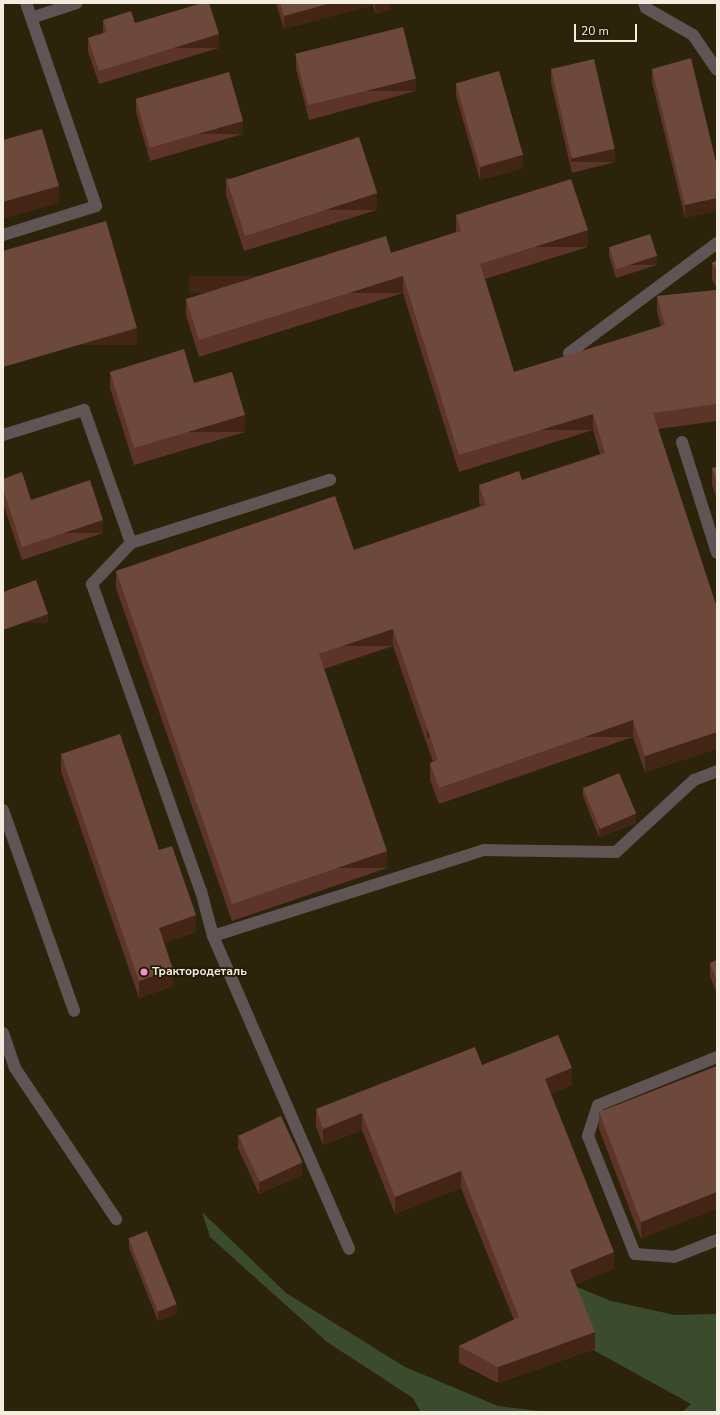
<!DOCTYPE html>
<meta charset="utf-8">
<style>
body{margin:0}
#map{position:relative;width:720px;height:1415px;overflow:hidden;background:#2c230b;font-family:"Nunito Sans",sans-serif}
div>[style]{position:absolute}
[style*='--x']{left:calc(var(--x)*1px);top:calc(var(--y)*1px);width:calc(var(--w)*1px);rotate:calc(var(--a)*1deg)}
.green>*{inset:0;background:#3a4c2d}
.minor>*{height:12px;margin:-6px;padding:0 6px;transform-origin:6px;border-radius:6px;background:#615454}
.wall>*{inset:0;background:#5d342a}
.shaded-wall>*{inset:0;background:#432515;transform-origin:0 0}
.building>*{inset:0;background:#6d483d;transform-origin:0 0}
.dots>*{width:11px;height:11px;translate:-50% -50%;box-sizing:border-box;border:2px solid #231a03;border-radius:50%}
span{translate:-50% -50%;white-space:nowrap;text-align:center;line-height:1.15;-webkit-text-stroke:3.5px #231a03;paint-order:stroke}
.poi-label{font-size:12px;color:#f3eddf;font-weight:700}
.left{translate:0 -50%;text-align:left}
.frame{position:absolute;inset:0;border:4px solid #f3eddf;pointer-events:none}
.scale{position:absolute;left:574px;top:24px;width:63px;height:18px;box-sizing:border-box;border:2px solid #f3eddf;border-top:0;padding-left:5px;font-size:12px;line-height:14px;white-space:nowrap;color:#f3eddf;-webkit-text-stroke:3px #231a03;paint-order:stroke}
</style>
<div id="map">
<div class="green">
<i style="clip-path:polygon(202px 1212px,286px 1293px,405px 1367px,498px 1406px,547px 1412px,421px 1412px,413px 1398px,327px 1342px,210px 1237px)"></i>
<i style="clip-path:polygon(565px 1282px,611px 1301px,675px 1315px,717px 1314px,717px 1412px,682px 1412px,691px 1404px,586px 1346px)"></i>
</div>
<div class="minor">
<i style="--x:644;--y:3;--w:5;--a:68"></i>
<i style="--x:646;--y:8;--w:54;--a:29.9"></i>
<i style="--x:693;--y:35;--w:42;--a:55.6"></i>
<i style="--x:31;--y:18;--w:48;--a:-18.1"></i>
<i style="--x:3;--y:235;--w:97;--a:-17.3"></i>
<i style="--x:96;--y:206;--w:215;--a:-109"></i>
<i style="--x:569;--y:353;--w:184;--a:-36.6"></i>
<i style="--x:3;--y:435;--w:85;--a:-17.2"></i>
<i style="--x:84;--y:410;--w:141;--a:70.5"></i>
<i style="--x:131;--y:543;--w:57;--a:133.6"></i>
<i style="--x:92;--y:584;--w:326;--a:70.5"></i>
<i style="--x:201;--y:891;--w:47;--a:75.1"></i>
<i style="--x:213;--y:936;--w:341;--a:66.5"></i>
<i style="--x:682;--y:442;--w:116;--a:72.5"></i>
<i style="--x:131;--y:543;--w:209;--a:-17.6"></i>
<i style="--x:3;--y:810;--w:213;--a:70.5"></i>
<i style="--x:213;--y:936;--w:284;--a:-17.6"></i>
<i style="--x:484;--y:850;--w:132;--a:0.9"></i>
<i style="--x:616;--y:852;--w:106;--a:-42.7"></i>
<i style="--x:694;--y:780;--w:25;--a:-21"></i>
<i style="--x:3;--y:1033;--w:37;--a:71"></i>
<i style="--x:15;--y:1068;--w:182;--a:56.2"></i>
<i style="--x:717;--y:1057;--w:128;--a:158"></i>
<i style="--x:598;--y:1105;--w:33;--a:108"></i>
<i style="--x:588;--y:1136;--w:127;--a:68.3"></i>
<i style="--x:635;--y:1254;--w:39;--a:4"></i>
<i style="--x:674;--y:1257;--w:46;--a:-21.6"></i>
</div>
<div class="wall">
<i style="clip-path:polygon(276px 3px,391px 3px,391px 9px,375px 14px,373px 5px,284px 29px)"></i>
<i style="clip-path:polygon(103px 20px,135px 23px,219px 48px,99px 84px,88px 51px,88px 38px,103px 33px)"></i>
<i style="clip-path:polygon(296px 56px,416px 91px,309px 120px,296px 69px)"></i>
<i style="clip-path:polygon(652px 69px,717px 166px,685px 218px,652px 82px)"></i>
<i style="clip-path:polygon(551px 70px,615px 162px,572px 173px,551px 83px)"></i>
<i style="clip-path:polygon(456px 83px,523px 168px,480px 180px,456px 96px)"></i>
<i style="clip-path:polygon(136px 99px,243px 134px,150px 161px,136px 112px)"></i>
<i style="clip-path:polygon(226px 178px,377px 210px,244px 251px,226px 195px)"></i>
<i style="clip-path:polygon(456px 215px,588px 247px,485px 279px,514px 372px,661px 327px,657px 312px,657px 296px,717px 290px,717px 421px,658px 429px,717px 608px,717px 749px,645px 772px,633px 737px,439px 804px,430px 780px,430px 763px,433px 762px,393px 646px,324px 669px,387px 868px,232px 921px,116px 588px,116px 571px,354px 550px,481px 506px,479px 502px,479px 485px,522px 480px,600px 454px,593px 430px,459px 472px,403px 293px,199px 357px,186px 315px,186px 299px,391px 253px,456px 232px)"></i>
<i style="clip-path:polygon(609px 247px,657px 265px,616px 278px,609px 256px)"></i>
<i style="clip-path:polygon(717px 260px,717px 288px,712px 280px,712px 263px)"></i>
<i style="clip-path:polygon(110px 372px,194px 383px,245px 432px,134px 465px,110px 388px)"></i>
<i style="clip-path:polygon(717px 467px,717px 500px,712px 485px,712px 468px)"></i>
<i style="clip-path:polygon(3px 479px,31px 500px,103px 533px,22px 560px,3px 503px)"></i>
<i style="clip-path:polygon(61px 754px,159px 850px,196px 932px,164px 943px,173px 986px,139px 998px,61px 771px)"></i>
<i style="clip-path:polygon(583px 787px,636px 823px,599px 837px,583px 796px)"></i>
<i style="clip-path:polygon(717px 960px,717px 994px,710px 976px,710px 963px)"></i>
<i style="clip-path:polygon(482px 1065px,572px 1085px,550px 1094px,614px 1269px,576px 1284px,595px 1349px,498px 1383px,459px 1363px,459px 1346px,514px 1320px,461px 1188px,395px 1214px,362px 1130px,323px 1145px,316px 1126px,316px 1109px)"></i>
<i style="clip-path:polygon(717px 1066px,641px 1239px,599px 1129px,599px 1112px)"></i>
<i style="clip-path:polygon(238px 1135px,302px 1175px,259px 1194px,238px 1148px)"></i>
<i style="clip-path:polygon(129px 1239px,177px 1313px,158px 1321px,129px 1248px)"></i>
</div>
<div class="shaded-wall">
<i style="clip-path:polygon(331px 3px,373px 3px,373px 5px,284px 29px,284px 16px)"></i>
<i style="clip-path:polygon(375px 3px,391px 3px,391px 9px,375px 14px)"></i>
<i style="left:219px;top:34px;width:14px;height:126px;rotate:90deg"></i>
<i style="left:416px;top:78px;width:13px;height:111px;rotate:90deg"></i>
<i style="left:243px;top:121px;width:13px;height:97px;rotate:90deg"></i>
<i style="left:615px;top:149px;width:13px;height:44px;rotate:90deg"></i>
<i style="clip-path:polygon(523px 155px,523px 168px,480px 180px,480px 167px)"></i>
<i style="clip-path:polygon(59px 186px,59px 203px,3px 219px,3px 202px)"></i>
<i style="left:377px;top:193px;width:17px;height:139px;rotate:90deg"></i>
<i style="clip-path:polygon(717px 198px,717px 211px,685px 218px,685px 205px)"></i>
<i style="left:588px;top:230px;width:17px;height:113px;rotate:90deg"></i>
<i style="left:657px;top:256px;width:9px;height:43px;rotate:90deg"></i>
<i style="left:403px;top:276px;width:17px;height:214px;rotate:90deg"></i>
<i style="left:137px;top:328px;width:17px;height:140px;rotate:90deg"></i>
<i style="left:593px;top:414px;width:16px;height:140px;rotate:90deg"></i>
<i style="left:245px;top:415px;width:17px;height:116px;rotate:90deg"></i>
<i style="left:103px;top:520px;width:13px;height:85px;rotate:90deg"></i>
<i style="left:48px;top:614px;width:9px;height:48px;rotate:90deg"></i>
<i style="left:393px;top:629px;width:17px;height:78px;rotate:90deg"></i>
<i style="left:633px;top:720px;width:17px;height:206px;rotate:90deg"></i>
<i style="clip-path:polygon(717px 732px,717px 749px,645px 772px,645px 756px)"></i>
<i style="clip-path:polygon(636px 814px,636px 823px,599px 837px,599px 828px)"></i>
<i style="left:387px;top:851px;width:17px;height:164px;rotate:90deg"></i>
<i style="clip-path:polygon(196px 915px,196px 932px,159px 945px,159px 928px)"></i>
<i style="clip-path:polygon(173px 969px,173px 986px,139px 998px,139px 981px)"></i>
<i style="clip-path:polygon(572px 1068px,572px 1085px,545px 1096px,545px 1079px)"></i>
<i style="clip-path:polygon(362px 1113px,362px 1130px,323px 1145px,323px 1129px)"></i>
<i style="clip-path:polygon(302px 1162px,302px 1175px,259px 1194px,259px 1181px)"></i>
<i style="clip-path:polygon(461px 1171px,461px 1188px,395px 1214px,395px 1197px)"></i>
<i style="clip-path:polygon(717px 1192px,717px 1209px,641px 1239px,641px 1222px)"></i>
<i style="clip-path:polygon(614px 1252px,614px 1269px,570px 1286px,570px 1270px)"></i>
<i style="clip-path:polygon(177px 1304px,177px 1313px,158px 1321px,158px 1311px)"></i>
<i style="clip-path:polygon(595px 1332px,595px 1349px,498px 1383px,498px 1367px)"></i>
</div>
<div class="building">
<i style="clip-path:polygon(202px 3px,209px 3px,219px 34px,99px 71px,88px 38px,107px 32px,103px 20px,131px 11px,135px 23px)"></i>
<i style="clip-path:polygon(280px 3px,331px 3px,284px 16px)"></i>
<i style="left:403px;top:27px;width:53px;height:111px;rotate:76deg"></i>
<i style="clip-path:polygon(691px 58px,717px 166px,717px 198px,685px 205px,652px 69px)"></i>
<i style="left:594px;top:59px;width:92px;height:44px;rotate:77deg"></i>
<i style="left:499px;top:71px;width:87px;height:45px;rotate:74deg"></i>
<i style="left:229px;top:72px;width:51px;height:97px;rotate:74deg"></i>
<i style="clip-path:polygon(42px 129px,59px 186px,3px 202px,3px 140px)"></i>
<i style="left:359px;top:137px;width:59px;height:139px;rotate:72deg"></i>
<i style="clip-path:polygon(571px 179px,588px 230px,480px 264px,514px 372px,665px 325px,657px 296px,717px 290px,717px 404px,653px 413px,717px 608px,717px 732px,645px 756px,633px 720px,439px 788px,430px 763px,438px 760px,393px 629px,319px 654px,387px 851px,232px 904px,116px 571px,335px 496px,354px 550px,486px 505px,479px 485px,519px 471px,522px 480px,605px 453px,593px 414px,459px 455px,403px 276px,199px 340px,186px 299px,386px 236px,391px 253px,461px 231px,456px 215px)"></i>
<i style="clip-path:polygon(106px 221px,137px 328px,3px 367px,3px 251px)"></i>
<i style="left:650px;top:234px;width:23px;height:43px;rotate:72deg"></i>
<i style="clip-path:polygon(717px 260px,717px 271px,712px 263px)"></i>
<i style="clip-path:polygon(184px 349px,194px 383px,232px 372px,245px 415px,134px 448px,110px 372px)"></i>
<i style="clip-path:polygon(717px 467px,717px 483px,712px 468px)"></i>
<i style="clip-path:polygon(22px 472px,31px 500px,90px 480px,103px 520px,22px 547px,3px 489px,3px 479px)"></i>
<i style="clip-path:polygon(36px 580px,48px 614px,3px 630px,3px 592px)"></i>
<i style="clip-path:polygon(120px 734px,159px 850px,172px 846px,196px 915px,159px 928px,173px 969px,139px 981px,61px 754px)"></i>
<i style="left:619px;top:773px;width:44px;height:39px;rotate:67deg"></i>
<i style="clip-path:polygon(717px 960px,717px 981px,710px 963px)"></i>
<i style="clip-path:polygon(558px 1035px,572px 1068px,545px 1079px,614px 1252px,570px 1270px,595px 1332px,498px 1367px,459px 1346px,519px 1317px,461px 1171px,395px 1197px,362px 1113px,323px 1129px,316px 1109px,475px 1047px,482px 1065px)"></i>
<i style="clip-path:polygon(717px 1066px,717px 1192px,641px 1222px,599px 1112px)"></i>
<i style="left:281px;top:1116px;width:51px;height:47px;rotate:65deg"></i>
<i style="left:147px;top:1231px;width:79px;height:20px;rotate:68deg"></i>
</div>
<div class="dots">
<i style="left:144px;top:972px;background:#f790cd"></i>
</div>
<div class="poi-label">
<span class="left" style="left:152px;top:972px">Трактородеталь</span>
</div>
<div class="frame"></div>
<div class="scale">20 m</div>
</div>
